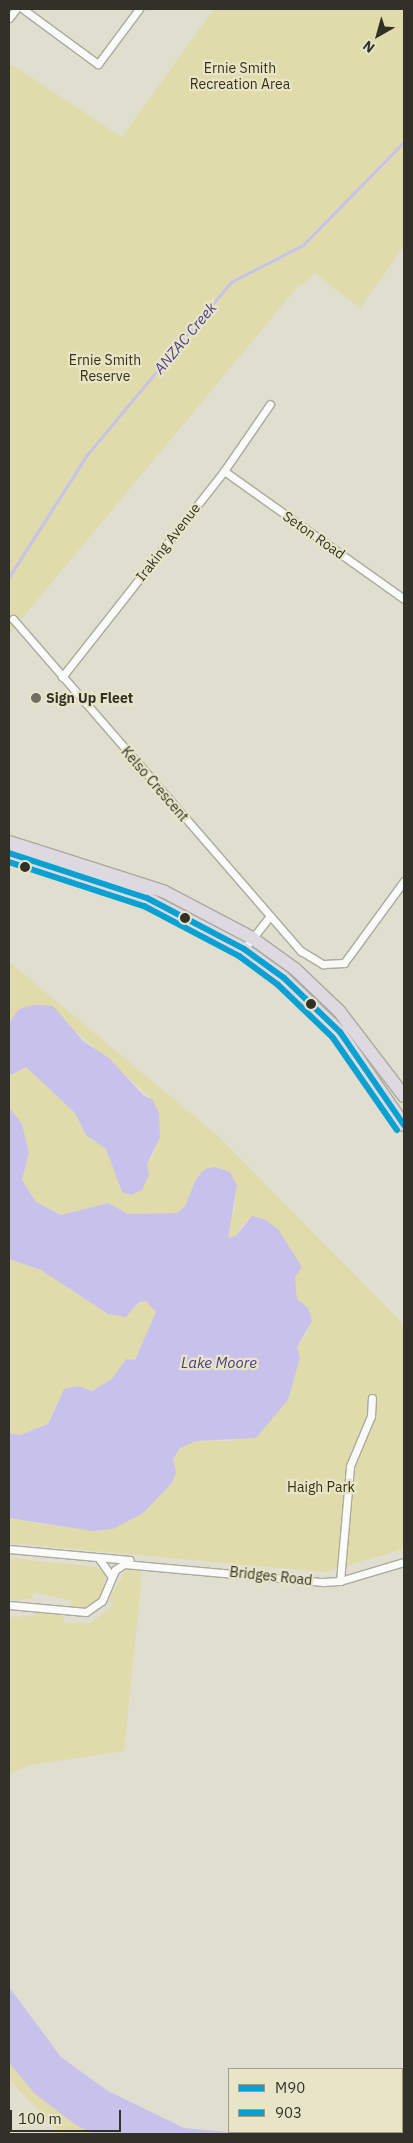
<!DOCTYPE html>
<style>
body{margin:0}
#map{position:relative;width:413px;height:2143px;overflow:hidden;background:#e0decf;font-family:"IBM Plex Sans",sans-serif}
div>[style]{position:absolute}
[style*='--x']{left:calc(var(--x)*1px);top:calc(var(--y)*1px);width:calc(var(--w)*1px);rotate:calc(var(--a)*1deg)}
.green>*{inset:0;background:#e0dbab}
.water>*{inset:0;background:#c8c1ec}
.stream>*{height:2.5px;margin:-1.25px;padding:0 1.25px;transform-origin:1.25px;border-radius:1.25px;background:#c8c1ec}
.roads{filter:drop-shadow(1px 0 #abaa9e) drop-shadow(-1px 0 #abaa9e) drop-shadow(0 1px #abaa9e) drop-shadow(0 -1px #abaa9e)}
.street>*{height:7px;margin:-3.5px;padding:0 3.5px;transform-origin:3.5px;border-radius:3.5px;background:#fafaf8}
.highway>*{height:12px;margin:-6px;padding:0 6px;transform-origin:6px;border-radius:6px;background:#dcdae0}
.bus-1>*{height:6px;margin:-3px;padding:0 3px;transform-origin:3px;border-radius:3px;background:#08a1d1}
.bus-2>*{height:6px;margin:-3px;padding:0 3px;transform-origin:3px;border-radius:3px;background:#08a1d1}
.dots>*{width:14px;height:14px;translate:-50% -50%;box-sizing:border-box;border:2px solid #e7e4c8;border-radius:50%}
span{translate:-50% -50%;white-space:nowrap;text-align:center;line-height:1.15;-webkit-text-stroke:4.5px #e7e4c8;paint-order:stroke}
.park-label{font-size:14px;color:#363311}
.street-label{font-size:14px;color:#323127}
.poi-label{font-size:14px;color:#323127;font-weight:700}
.left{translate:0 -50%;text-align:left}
.water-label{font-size:15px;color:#4d3b8a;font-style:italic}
.frame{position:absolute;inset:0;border:10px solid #323127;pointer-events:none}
.legend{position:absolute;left:228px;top:2068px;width:175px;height:65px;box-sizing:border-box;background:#e7e4c8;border:1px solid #9f9c88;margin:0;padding:6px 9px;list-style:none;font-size:15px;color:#323127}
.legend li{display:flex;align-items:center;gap:10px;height:25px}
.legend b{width:25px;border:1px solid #9f9c88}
.north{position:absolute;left:353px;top:10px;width:50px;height:50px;-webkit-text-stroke:4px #e7e4c8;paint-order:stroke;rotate:218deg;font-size:14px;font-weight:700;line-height:20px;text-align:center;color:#323127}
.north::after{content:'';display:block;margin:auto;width:18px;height:22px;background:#323127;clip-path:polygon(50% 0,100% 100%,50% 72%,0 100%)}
.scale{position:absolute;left:10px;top:2110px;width:111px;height:22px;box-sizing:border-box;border:2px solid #323127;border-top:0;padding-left:6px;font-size:15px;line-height:18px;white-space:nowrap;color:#323127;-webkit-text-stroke:4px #e7e4c8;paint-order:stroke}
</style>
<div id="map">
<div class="green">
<i style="clip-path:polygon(214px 9px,404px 9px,404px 246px,360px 308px,315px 273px,301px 286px,271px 263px,299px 285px,9px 634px,9px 63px,122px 137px)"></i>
<i style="clip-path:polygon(9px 962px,219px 1137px,404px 1325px,404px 1549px,325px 1572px,9px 1543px,9px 1518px,46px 1525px,143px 1513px,172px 1483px,176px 1472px,173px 1459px,180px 1448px,196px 1441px,235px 1441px,300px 1358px,297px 1347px,308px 1332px,308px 1308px,297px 1299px,295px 1277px,243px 1223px,236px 1236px,228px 1238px,225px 1231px,235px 1210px,237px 1185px,196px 1179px,185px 1206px,177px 1213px,128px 1214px,108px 1203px,61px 1215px,36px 1202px,22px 1180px,29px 1153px,9px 1107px,9px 1076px,26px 1067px,75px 1113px,86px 1135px,106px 1149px,122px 1192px,145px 1184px,149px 1175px,147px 1164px,154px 1155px,152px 1099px,78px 1033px,19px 1009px,9px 1023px)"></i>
<i style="clip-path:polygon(9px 1259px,41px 1270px,108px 1314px,126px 1317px,139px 1301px,146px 1301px,156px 1312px,135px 1360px,126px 1360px,112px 1379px,92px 1391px,78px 1386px,55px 1405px,48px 1424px,20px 1435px,9px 1433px)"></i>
<i style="clip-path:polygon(9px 1558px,97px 1567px,105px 1575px,104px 1586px,99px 1599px,87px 1608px,71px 1607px,72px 1601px,33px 1592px,32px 1599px,9px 1600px)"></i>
<i style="clip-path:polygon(128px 1566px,142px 1574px,124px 1751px,31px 1765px,9px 1774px,9px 1617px,35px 1616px,35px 1609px,65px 1617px,63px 1623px,90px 1623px,114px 1605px,109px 1600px)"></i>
<i style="clip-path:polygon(9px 2063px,36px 2094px,93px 2134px,60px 2134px,9px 2079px)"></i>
</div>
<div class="water">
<i style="clip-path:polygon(33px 1005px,53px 1006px,83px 1041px,109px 1058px,144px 1096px,152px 1099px,159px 1113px,160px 1137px,147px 1164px,149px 1175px,142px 1190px,131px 1195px,122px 1192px,106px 1149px,86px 1135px,75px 1113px,26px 1067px,9px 1076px,9px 1023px,19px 1009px)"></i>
<i style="clip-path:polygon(9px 1107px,22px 1124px,29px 1153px,22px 1180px,36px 1202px,61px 1215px,108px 1203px,128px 1214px,177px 1213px,185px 1206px,196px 1179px,205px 1169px,215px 1167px,230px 1172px,237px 1185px,228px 1238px,236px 1236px,252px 1216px,264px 1219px,278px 1229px,302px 1267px,295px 1277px,297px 1299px,308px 1308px,312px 1321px,297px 1347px,300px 1358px,288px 1400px,256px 1438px,196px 1441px,180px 1448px,173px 1459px,176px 1472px,172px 1483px,143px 1513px,113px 1529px,93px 1531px,9px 1518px,9px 1433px,20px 1435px,48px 1424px,64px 1389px,78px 1386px,92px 1391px,112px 1379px,126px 1359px,135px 1360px,156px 1312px,146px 1301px,139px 1302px,126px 1317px,108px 1314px,41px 1270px,9px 1259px)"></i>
<i style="clip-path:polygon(9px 1987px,61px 2057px,108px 2091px,184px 2128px,249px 2134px,93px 2134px,76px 2125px,35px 2094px,9px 2063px)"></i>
<i style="clip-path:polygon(402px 2117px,404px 2134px,303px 2134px,402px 2132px)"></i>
</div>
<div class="stream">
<i style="--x:9;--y:577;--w:145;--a:-57.4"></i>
<i style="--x:87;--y:455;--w:225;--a:-50.2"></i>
<i style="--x:231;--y:282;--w:81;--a:-27.2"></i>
<i style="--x:303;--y:245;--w:144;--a:-45.6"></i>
</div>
<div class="roads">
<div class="street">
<i style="--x:23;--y:9;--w:93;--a:36.3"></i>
<i style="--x:98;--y:64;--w:69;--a:-53.3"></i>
<i style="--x:9;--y:18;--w:11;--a:-52"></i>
<i style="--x:224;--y:471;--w:221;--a:35.4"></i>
<i style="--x:13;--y:619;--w:440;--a:49.1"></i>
<i style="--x:301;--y:951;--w:26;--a:31"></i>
<i style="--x:323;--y:964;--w:21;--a:-3"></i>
<i style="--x:344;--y:963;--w:102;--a:-53.8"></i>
<i style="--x:62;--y:677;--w:262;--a:-51.8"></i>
<i style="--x:224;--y:471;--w:81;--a:-55.5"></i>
<i style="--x:244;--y:949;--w:42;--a:-51.8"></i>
<i style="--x:9;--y:1549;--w:121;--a:5.2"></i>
<i style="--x:100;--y:1560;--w:19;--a:55"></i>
<i style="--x:340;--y:1581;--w:115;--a:-85"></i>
<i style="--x:350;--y:1466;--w:54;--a:-67.2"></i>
<i style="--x:371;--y:1416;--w:18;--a:-87"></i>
<i style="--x:9;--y:1605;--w:77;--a:5.2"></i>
<i style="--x:86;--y:1612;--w:19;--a:-35"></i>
<i style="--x:102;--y:1601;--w:34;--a:-67"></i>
<i style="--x:115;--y:1570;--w:11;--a:-34"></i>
<i style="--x:124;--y:1564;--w:200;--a:5.2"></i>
<i style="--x:323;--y:1582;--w:17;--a:-3"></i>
<i style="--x:340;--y:1581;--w:67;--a:-16.5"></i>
</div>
<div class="highway">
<i style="--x:9;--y:842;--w:162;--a:17.7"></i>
<i style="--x:163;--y:891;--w:101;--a:27.8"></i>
<i style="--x:252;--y:938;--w:53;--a:35.8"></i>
<i style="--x:295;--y:969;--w:61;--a:43.7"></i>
<i style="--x:339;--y:1011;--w:107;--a:52.6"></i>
<i style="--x:9;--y:853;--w:145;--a:18.1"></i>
<i style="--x:147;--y:898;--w:110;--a:27.7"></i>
<i style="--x:244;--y:949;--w:49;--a:35.9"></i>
<i style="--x:284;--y:978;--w:78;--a:44"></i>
<i style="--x:340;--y:1032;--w:113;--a:55.5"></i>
</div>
</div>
<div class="bus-1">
<i style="--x:9;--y:853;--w:145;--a:18.1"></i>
<i style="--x:147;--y:898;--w:110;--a:27.7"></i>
<i style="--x:244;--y:949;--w:49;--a:35.9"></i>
<i style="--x:284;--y:978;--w:78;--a:44"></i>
<i style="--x:340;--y:1032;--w:113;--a:55.5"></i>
</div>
<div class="bus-2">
<i style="--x:9;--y:862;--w:142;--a:18.1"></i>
<i style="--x:144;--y:906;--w:107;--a:27.8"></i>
<i style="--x:239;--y:956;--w:49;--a:36.6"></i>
<i style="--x:278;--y:985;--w:76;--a:43.9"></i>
<i style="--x:333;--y:1038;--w:112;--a:55.2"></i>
</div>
<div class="dots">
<i style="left:36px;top:698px;background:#6f6e62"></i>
<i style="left:25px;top:867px;background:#323127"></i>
<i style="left:185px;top:918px;background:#323127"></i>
<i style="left:311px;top:1004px;background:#323127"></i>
</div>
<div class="park-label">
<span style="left:240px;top:76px">Ernie Smith<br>Recreation Area</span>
<span style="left:105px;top:368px">Ernie Smith<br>Reserve</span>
<span style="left:321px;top:1487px">Haigh Park</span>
</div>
<div class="street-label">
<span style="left:314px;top:535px;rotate:35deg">Seton Road</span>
<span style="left:168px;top:542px;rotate:-52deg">Iraking Avenue</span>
<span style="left:155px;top:784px;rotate:49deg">Kelso Crescent</span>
<span style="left:271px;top:1576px;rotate:6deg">Bridges Road</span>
</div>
<div class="poi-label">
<span class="left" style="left:46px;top:698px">Sign Up Fleet</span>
</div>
<div class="water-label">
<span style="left:185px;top:338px;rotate:-50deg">ANZAC Creek</span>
<span style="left:219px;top:1363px">Lake Moore</span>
</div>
<div class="frame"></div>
<ul class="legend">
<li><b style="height:6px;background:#08a1d1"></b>M90</li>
<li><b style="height:6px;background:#08a1d1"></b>903</li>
</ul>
<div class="north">N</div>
<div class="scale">100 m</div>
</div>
